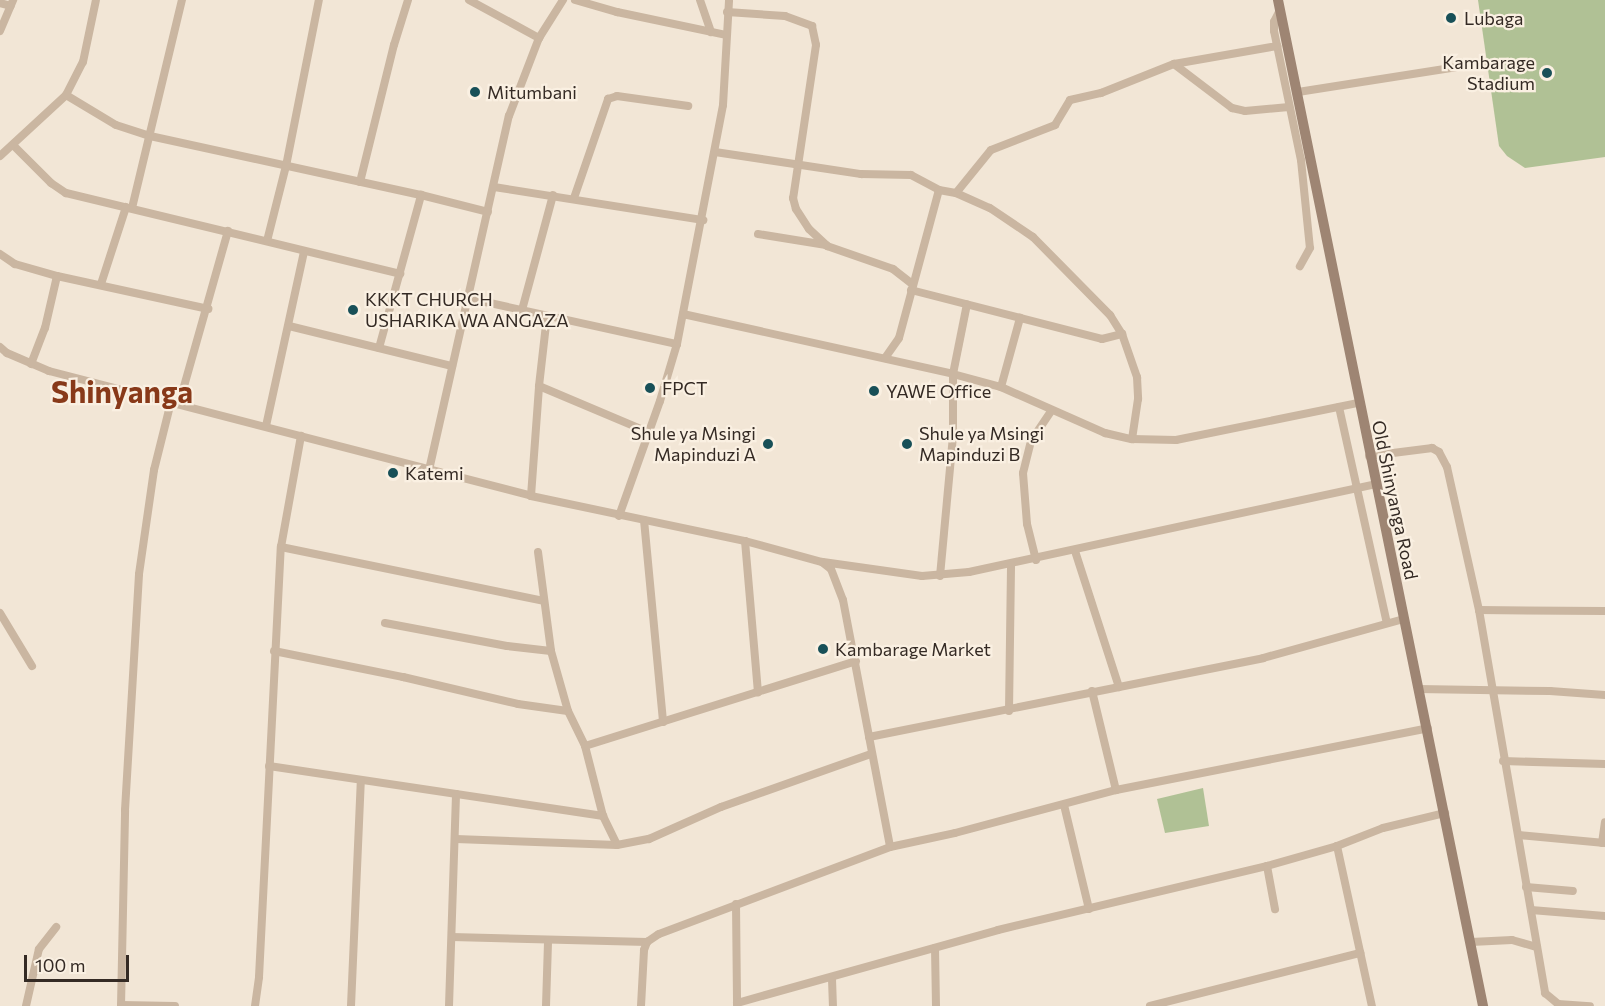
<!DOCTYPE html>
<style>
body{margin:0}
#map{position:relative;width:1605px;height:1006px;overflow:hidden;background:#f2e6d6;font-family:Commissioner,sans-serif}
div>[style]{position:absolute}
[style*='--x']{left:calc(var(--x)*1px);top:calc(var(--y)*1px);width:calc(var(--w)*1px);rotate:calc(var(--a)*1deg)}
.green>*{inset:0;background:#b0c195}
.minor>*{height:8px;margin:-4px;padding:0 4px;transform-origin:4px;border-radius:4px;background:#cab6a1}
.secondary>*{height:10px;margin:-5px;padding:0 5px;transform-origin:5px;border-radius:5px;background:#9e8573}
.dots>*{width:16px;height:16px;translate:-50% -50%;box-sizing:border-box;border:3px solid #faf0e2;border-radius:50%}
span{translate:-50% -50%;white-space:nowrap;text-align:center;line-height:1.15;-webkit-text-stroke:4.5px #faf0e2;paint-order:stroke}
.poi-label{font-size:18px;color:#342a24}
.left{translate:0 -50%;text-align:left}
.right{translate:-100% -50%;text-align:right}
.street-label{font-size:18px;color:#342a24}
.town-label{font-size:30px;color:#883919;font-weight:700}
.scale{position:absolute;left:24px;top:955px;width:105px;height:27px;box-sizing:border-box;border:3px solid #342a24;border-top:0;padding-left:8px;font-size:18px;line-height:21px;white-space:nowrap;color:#342a24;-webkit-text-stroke:4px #faf0e2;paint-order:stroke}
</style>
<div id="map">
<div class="green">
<i style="clip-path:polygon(1478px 0,1605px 0,1605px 157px,1525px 168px,1507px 156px,1499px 146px)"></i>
<i style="clip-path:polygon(1203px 788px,1209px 826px,1165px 833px,1157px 799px)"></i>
</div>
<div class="minor">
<i style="--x:469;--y:0;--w:80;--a:28.5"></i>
<i style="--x:575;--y:0;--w:44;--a:15.9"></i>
<i style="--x:617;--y:12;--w:111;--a:11.9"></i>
<i style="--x:700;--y:0;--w:34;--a:71"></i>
<i style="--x:0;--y:3;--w:11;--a:15"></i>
<i style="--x:1280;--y:10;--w:13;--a:117"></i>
<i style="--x:1274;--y:22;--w:9;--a:90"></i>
<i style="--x:1274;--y:31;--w:132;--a:78.2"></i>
<i style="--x:1301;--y:160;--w:88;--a:84.2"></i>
<i style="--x:1310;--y:248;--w:21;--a:119"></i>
<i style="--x:727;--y:12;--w:58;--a:3.9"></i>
<i style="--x:785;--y:16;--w:29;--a:20"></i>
<i style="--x:812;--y:26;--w:19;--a:78"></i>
<i style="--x:816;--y:45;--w:155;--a:98.5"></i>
<i style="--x:793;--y:198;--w:11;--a:75"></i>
<i style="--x:796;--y:209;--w:24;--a:57"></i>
<i style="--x:809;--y:229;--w:25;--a:43"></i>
<i style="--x:827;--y:246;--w:70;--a:19.2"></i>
<i style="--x:893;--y:269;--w:24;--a:38"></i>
<i style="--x:0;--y:31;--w:34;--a:-67"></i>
<i style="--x:1174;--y:64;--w:73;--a:37.2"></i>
<i style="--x:1232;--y:108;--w:13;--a:13"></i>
<i style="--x:1245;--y:111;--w:44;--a:-5.2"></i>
<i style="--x:1298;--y:92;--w:187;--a:-8.9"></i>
<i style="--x:66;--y:95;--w:58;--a:31"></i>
<i style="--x:116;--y:125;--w:36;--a:18"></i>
<i style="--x:150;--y:136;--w:277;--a:12.3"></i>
<i style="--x:421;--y:195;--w:69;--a:14.2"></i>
<i style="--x:13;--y:145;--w:54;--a:45"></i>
<i style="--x:51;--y:183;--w:18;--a:34"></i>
<i style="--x:66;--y:193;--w:344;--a:13.6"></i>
<i style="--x:715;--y:152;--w:148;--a:8.6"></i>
<i style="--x:861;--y:174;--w:50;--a:1.1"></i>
<i style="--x:911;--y:175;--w:32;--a:28"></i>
<i style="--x:939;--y:190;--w:17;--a:10"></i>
<i style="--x:956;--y:193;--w:37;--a:24"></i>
<i style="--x:990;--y:208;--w:52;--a:34"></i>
<i style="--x:1033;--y:237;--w:110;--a:45.4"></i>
<i style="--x:1110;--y:315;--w:22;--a:58"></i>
<i style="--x:1122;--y:334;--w:46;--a:70.8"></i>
<i style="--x:1137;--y:377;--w:22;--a:87"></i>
<i style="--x:1138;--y:399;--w:40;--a:98.5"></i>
<i style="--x:0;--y:156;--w:90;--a:-42.7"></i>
<i style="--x:66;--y:95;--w:37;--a:-63"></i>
<i style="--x:83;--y:62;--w:63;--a:-78.2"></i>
<i style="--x:360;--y:182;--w:141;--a:-76.1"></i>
<i style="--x:394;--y:45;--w:47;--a:-72.7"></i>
<i style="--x:494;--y:187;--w:212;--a:9"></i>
<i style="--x:956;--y:193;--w:55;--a:-50.9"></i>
<i style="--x:991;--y:150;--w:69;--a:-21.3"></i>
<i style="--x:1055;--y:125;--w:29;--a:-59"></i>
<i style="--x:1070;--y:100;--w:32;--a:-13"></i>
<i style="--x:1101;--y:93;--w:79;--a:-21.7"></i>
<i style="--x:1174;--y:64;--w:105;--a:-9.9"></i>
<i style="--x:574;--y:198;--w:105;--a:-71"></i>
<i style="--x:608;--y:99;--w:9;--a:-18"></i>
<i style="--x:617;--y:96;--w:72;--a:8"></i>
<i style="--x:132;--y:208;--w:214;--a:-76.5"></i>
<i style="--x:758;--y:234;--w:69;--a:9.2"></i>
<i style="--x:267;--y:241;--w:77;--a:-75.8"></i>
<i style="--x:286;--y:166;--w:169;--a:-78.8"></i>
<i style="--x:0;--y:254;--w:18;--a:34"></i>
<i style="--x:15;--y:264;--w:44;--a:15.9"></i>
<i style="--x:57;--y:276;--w:155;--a:12.3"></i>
<i style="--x:101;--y:284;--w:81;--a:-72"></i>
<i style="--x:911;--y:290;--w:197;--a:14.4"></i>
<i style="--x:1102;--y:339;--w:21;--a:-14"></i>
<i style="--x:467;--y:298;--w:215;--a:12.4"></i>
<i style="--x:522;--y:310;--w:119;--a:-74.9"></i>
<i style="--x:683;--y:314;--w:277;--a:12.5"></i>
<i style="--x:953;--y:374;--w:50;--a:15.2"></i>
<i style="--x:1001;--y:387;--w:114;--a:23.9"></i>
<i style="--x:1105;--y:433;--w:28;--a:13"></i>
<i style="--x:1132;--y:439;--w:44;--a:1.3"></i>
<i style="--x:1176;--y:440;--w:186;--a:-11.5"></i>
<i style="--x:289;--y:326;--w:168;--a:13.8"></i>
<i style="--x:0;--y:347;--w:9;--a:41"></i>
<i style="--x:7;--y:353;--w:46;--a:23.2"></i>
<i style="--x:49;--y:371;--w:498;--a:14.5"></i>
<i style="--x:531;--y:496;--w:219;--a:11.9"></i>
<i style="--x:745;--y:541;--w:80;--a:15.3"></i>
<i style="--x:822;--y:562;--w:11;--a:38"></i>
<i style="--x:831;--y:569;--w:33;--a:69"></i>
<i style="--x:843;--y:600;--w:251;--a:79.2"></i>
<i style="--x:379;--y:348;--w:159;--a:-74.6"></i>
<i style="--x:885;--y:358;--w:24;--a:-55"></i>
<i style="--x:899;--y:338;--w:153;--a:-74.9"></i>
<i style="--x:31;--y:364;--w:39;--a:-69"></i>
<i style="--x:45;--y:328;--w:53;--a:-77"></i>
<i style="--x:539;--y:386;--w:118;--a:22.9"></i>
<i style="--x:1001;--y:387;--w:72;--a:-74.6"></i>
<i style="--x:179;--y:404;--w:180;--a:-74.2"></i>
<i style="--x:1339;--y:407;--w:221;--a:77.5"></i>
<i style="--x:266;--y:426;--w:179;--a:-77.7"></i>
<i style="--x:1369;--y:456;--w:64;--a:-7.2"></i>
<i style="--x:1432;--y:448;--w:8;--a:30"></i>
<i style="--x:1439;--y:452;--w:17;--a:62"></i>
<i style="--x:1447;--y:467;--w:147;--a:77.4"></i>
<i style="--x:1479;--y:610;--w:389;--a:80.2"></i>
<i style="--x:1545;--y:993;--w:17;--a:40"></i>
<i style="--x:1558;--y:1004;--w:32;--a:4"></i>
<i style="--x:429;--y:470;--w:363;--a:-77.3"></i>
<i style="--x:509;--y:116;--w:84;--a:-69"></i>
<i style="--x:539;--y:38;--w:45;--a:-57.7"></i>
<i style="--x:531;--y:496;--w:110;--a:-85.8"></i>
<i style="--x:539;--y:386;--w:70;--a:-83.5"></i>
<i style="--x:619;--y:516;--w:122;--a:-70.4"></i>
<i style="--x:660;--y:401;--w:59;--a:-73.4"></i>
<i style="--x:677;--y:344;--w:243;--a:-79.1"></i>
<i style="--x:723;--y:105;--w:105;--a:-86.7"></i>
<i style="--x:644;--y:520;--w:203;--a:84.6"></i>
<i style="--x:745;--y:541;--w:152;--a:85.1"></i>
<i style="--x:281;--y:547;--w:268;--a:11.6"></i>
<i style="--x:1075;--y:551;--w:143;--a:72.1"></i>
<i style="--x:538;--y:552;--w:100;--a:82.5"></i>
<i style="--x:551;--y:651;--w:62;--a:74.2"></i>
<i style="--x:568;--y:711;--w:39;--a:64"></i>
<i style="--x:585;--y:746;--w:72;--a:75.6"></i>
<i style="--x:603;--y:816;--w:32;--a:64"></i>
<i style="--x:1036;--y:560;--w:37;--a:-104"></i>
<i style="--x:1027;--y:524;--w:51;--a:-94.5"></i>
<i style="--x:1023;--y:473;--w:33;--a:-76"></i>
<i style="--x:1031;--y:441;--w:37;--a:-56"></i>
<i style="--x:823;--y:562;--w:100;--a:8"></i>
<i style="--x:922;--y:576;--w:47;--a:-4.9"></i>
<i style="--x:969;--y:572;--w:415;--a:-12.2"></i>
<i style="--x:940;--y:576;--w:142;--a:-84.7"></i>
<i style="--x:953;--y:435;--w:61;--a:-90"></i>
<i style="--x:953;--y:374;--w:71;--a:-78.7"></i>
<i style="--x:1479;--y:610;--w:126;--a:0.5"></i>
<i style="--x:0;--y:613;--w:62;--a:58.9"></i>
<i style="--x:385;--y:623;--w:124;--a:10.7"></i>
<i style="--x:507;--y:646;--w:44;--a:6.5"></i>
<i style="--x:274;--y:651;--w:132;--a:11.4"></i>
<i style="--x:403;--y:677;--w:118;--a:13.2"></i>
<i style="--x:518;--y:704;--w:50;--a:8"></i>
<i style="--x:1418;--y:689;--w:132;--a:0.9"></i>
<i style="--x:1550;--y:691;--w:55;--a:4.2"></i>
<i style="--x:1092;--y:691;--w:102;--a:76.4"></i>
<i style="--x:1009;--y:711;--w:146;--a:-89.2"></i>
<i style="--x:869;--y:737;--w:402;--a:-11.3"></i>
<i style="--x:1263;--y:658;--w:146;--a:-15.5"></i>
<i style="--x:585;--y:746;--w:284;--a:-17.4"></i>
<i style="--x:1503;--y:761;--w:102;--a:1.7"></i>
<i style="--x:269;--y:766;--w:338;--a:8.5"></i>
<i style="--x:1064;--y:805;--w:107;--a:76.5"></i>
<i style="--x:1519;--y:835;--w:86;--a:5.3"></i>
<i style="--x:456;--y:839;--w:161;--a:2.1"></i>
<i style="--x:617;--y:845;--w:33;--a:-11"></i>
<i style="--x:649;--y:839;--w:79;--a:-24"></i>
<i style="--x:721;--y:807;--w:159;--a:-19.5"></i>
<i style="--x:1602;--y:843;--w:21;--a:-82"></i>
<i style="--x:1337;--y:846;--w:164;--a:77.7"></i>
<i style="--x:1267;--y:866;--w:44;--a:79.5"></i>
<i style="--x:1526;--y:887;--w:47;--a:4.9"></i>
<i style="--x:736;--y:904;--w:102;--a:89.4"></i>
<i style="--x:1531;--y:910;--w:74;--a:4.6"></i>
<i style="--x:452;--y:937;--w:195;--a:1.5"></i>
<i style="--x:1471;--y:942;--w:41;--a:-2.8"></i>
<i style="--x:1512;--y:940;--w:26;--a:16"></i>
<i style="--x:935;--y:948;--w:58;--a:89"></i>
<i style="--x:832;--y:979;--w:27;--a:88"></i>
<i style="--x:737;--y:1003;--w:271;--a:-15.6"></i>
<i style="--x:998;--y:930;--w:277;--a:-13.4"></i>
<i style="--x:1267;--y:866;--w:73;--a:-15.9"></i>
<i style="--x:1337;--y:846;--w:49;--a:-21.4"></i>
<i style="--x:1383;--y:828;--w:64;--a:-13.6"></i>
<i style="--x:121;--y:1005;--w:54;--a:1.1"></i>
<i style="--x:26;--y:1006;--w:58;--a:-77.2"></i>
<i style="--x:39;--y:949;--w:28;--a:-52"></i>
<i style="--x:121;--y:1006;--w:196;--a:-88.8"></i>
<i style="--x:125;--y:810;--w:236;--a:-86.6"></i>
<i style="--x:139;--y:574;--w:105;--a:-81.8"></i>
<i style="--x:154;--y:470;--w:70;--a:-76"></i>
<i style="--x:255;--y:1006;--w:29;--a:-82"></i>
<i style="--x:259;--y:977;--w:431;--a:-87.1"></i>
<i style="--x:281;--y:547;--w:113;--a:-79.8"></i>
<i style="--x:351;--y:1006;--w:225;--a:-87.5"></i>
<i style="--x:449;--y:1006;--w:212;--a:-88.1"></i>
<i style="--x:546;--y:1006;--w:65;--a:-88.2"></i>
<i style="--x:641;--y:1006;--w:56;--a:-86.9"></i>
<i style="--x:644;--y:950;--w:9;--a:-69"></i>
<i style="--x:647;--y:942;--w:14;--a:-34"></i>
<i style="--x:659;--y:934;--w:247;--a:-20.6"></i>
<i style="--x:890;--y:847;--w:66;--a:-12.2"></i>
<i style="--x:955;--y:833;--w:167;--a:-15"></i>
<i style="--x:1116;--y:790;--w:318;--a:-11.2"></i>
<i style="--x:1150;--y:1006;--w:217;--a:-14.2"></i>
</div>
<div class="secondary">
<i style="--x:1278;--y:0;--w:1027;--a:78.48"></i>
</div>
<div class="dots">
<i style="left:1451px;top:18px;background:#185058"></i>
<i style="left:1547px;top:73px;background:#185058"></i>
<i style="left:475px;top:92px;background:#185058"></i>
<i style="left:353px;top:310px;background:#185058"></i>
<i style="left:650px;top:388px;background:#185058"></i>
<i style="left:874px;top:391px;background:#185058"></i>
<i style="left:768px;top:444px;background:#185058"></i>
<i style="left:907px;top:444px;background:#185058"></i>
<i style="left:393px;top:473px;background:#185058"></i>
<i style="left:823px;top:649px;background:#185058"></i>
</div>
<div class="poi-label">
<span class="left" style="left:1464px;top:18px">Lubaga</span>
<span class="right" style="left:1535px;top:73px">Kambarage<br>Stadium</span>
<span class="left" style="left:487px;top:92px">Mitumbani</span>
<span class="left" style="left:365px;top:310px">KKKT CHURCH<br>USHARIKA WA ANGAZA</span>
<span class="left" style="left:662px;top:388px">FPCT</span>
<span class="left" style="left:886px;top:391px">YAWE Office</span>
<span class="right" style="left:756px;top:444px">Shule ya Msingi<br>Mapinduzi A</span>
<span class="left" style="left:919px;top:444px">Shule ya Msingi<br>Mapinduzi B</span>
<span class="left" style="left:405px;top:473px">Katemi</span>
<span class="left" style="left:835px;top:649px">Kambarage Market</span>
</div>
<div class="street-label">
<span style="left:1395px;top:500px;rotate:78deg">Old Shinyanga Road</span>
</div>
<div class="town-label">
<span style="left:122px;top:391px">Shinyanga</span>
</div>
<div class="scale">100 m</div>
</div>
